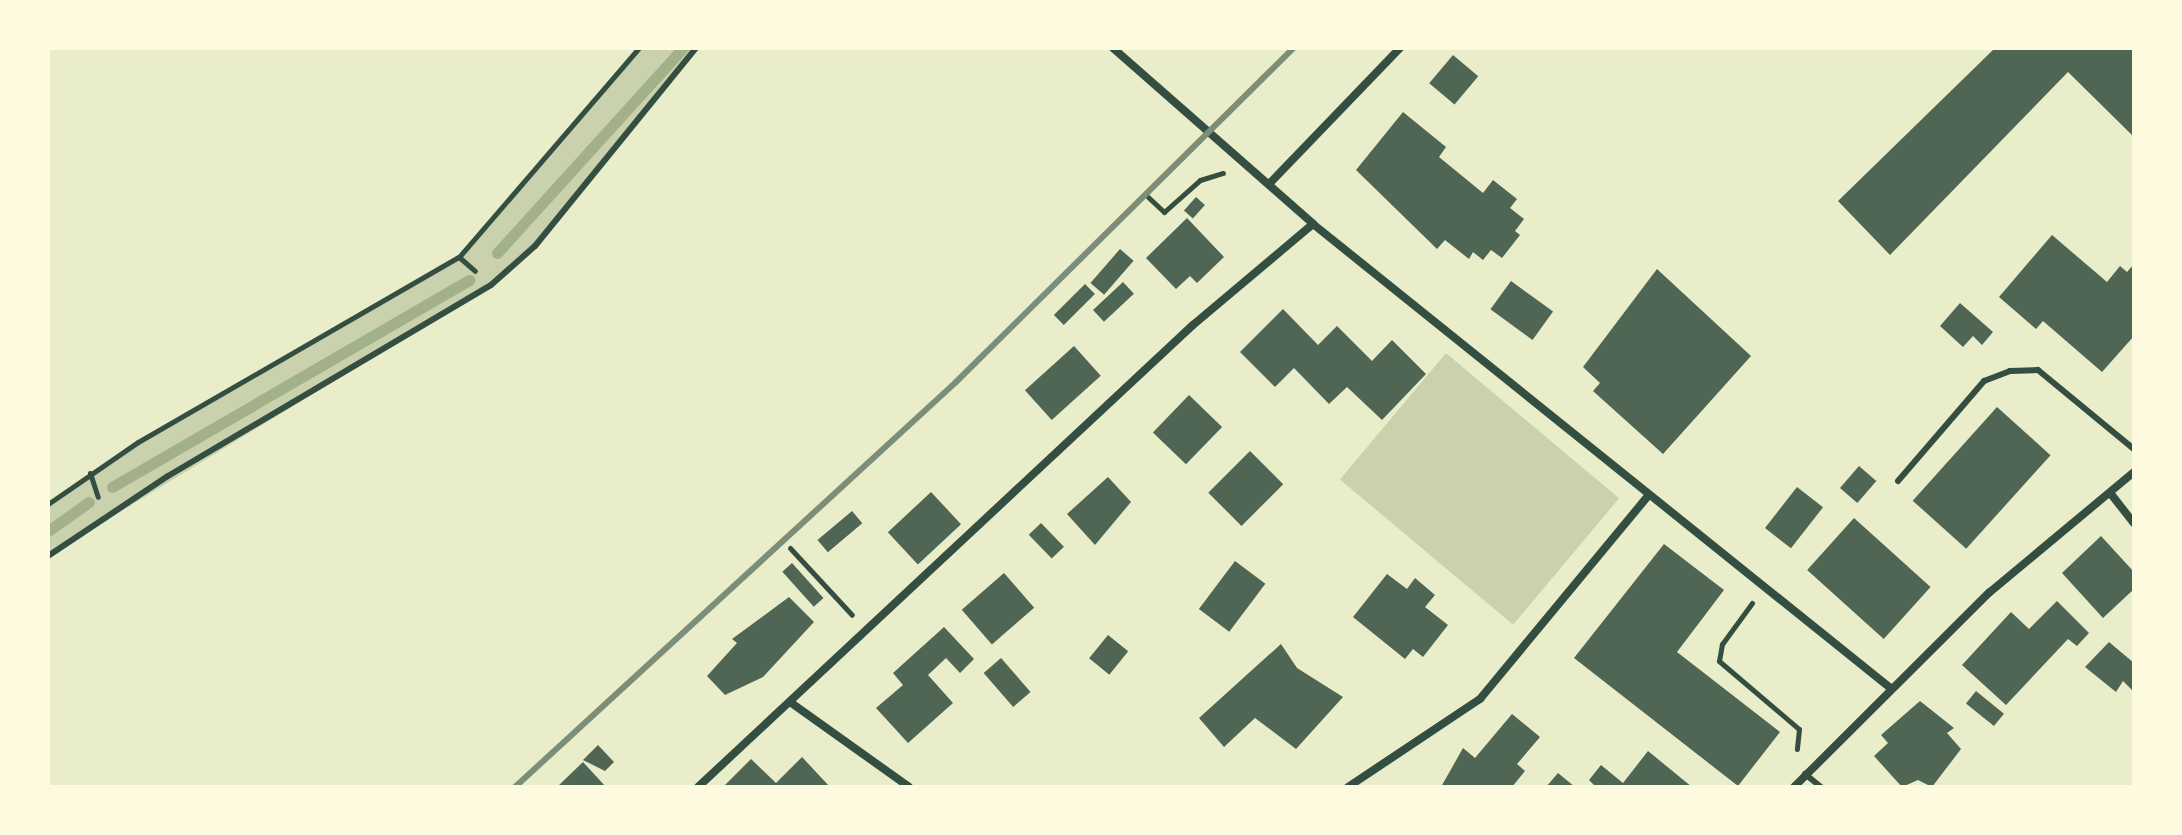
<!DOCTYPE html>
<style>
body{margin:0}
#map{position:relative;width:2182px;height:835px;overflow:hidden;background:#e9edc9;font-family:"Fira Sans",sans-serif}
div>[style]{position:absolute}
[style*='--x']{left:calc(var(--x)*1px);top:calc(var(--y)*1px);width:calc(var(--w)*1px);rotate:calc(var(--a)*1deg)}
.green>*{inset:0;background:#cad2ad;transform-origin:0 0}
.stream>*{height:11px;margin:-5.5px;padding:0 5.5px;transform-origin:5.5px;border-radius:5.5px;background:#a3b18a}
.building>*{inset:0;background:#4f6655;transform-origin:0 0}
.path>*{height:5px;margin:-2.5px;padding:0 2.5px;transform-origin:2.5px;border-radius:2.5px;background:#344e41}
.service>*{height:6px;margin:-3px;padding:0 3px;transform-origin:3px;border-radius:3px;background:#344e41}
.minor>*{height:8px;margin:-4px;padding:0 4px;transform-origin:4px;border-radius:4px;background:#344e41}
.rail>*{height:6px;margin:-3px;padding:0 3px;transform-origin:3px;border-radius:3px;background:#7c8e77}
span{translate:-50% -50%;white-space:nowrap;text-align:center;line-height:1.15;-webkit-text-stroke:6px #fefae0;paint-order:stroke}
.frame{position:absolute;inset:0;border:50px solid #fefae0;pointer-events:none}
</style>
<div id="map">
<div class="green">
<i style="clip-path:polygon(639px 48px,696px 48px,535px 246px,491px 285px,48px 556px,48px 504px,138px 442px,459px 257px)"></i>
<i style="left:1446px;top:353px;width:226px;height:165px;rotate:40deg"></i>
</div>
<div class="stream">
<i style="--x:497;--y:253;--w:277;--a:-47.8"></i>
<i style="--x:112;--y:487;--w:413;--a:-30.1"></i>
<i style="--x:48;--y:531;--w:50;--a:-35.3"></i>
</div>
<div class="building">
<i style="clip-path:polygon(1995px 48px,2134px 48px,2134px 137px,2068px 72px,1890px 255px,1838px 201px)"></i>
<i style="left:1453px;top:55px;width:33px;height:37px;rotate:40deg"></i>
<i style="clip-path:polygon(1403px 112px,1446px 147px,1439px 157px,1483px 193px,1493px 180px,1517px 199px,1510px 208px,1524px 219px,1515px 231px,1520px 235px,1502px 258px,1491px 250px,1483px 260px,1473px 252px,1469px 259px,1445px 240px,1437px 249px,1356px 170px)"></i>
<i style="left:1196px;top:197px;width:12px;height:18px;rotate:42deg"></i>
<i style="clip-path:polygon(1187px 218px,1224px 257px,1197px 283px,1190px 276px,1176px 289px,1146px 258px)"></i>
<i style="clip-path:polygon(2052px 235px,2107px 282px,2120px 266px,2127px 272px,2134px 264px,2134px 336px,2102px 372px,2043px 321px,2036px 329px,1999px 297px)"></i>
<i style="left:1120px;top:249px;width:18px;height:45px;rotate:41deg"></i>
<i style="clip-path:polygon(1657px 269px,1751px 356px,1663px 454px,1593px 391px,1600px 383px,1583px 367px)"></i>
<i style="left:1511px;top:281px;width:52px;height:35px;rotate:36deg"></i>
<i style="left:1123px;top:282px;width:16px;height:41px;rotate:47deg"></i>
<i style="left:1085px;top:284px;width:14px;height:44px;rotate:45deg"></i>
<i style="clip-path:polygon(1960px 303px,1993px 332px,1982px 345px,1973px 336px,1963px 347px,1940px 326px)"></i>
<i style="clip-path:polygon(1283px 309px,1318px 345px,1337px 326px,1372px 361px,1392px 340px,1426px 374px,1382px 420px,1347px 387px,1329px 404px,1294px 368px,1275px 387px,1240px 352px)"></i>
<i style="left:1074px;top:346px;width:40px;height:66px;rotate:48deg"></i>
<i style="left:1189px;top:395px;width:46px;height:52px;rotate:44deg"></i>
<i style="left:1997px;top:407px;width:72px;height:126px;rotate:42deg"></i>
<i style="left:1250px;top:451px;width:47px;height:59px;rotate:45deg"></i>
<i style="left:1859px;top:466px;width:23px;height:29px;rotate:41deg"></i>
<i style="clip-path:polygon(1108px 477px,1131px 502px,1095px 545px,1067px 514px)"></i>
<i style="left:1797px;top:487px;width:33px;height:52px;rotate:38deg"></i>
<i style="left:931px;top:492px;width:44px;height:59px;rotate:47deg"></i>
<i style="left:852px;top:511px;width:16px;height:45px;rotate:50deg"></i>
<i style="left:1854px;top:518px;width:103px;height:70px;rotate:42deg"></i>
<i style="left:1041px;top:523px;width:33px;height:17px;rotate:46deg"></i>
<i style="clip-path:polygon(2101px 536px,2134px 572px,2134px 589px,2103px 618px,2062px 573px)"></i>
<i style="clip-path:polygon(1664px 544px,1724px 590px,1677px 652px,1780px 732px,1738px 786px,1574px 658px)"></i>
<i style="left:1235px;top:561px;width:38px;height:60px;rotate:37deg"></i>
<i style="left:792px;top:563px;width:47px;height:13px;rotate:48deg"></i>
<i style="left:1004px;top:573px;width:46px;height:56px;rotate:49deg"></i>
<i style="clip-path:polygon(1387px 574px,1407px 589px,1415px 578px,1435px 595px,1425px 607px,1448px 625px,1423px 657px,1413px 649px,1405px 659px,1353px 617px)"></i>
<i style="clip-path:polygon(789px 597px,814px 622px,763px 677px,725px 695px,707px 676px,737px 643px,732px 639px)"></i>
<i style="clip-path:polygon(2057px 601px,2089px 633px,2077px 646px,2068px 639px,2006px 705px,1962px 665px,2011px 612px,2029px 629px)"></i>
<i style="clip-path:polygon(944px 627px,974px 659px,960px 673px,946px 658px,928px 675px,953px 703px,908px 743px,876px 708px,903px 685px,893px 673px)"></i>
<i style="left:1108px;top:635px;width:26px;height:30px;rotate:39deg"></i>
<i style="clip-path:polygon(2109px 642px,2134px 663px,2134px 692px,2123px 681px,2116px 692px,2085px 667px)"></i>
<i style="clip-path:polygon(1281px 644px,1297px 668px,1343px 697px,1296px 749px,1255px 718px,1224px 747px,1199px 718px)"></i>
<i style="left:1001px;top:658px;width:45px;height:23px;rotate:49deg"></i>
<i style="left:1976px;top:691px;width:36px;height:16px;rotate:39deg"></i>
<i style="clip-path:polygon(1920px 701px,1954px 728px,1947px 733px,1961px 749px,1932px 787px,1918px 780px,1902px 787px,1874px 756px,1888px 743px,1881px 735px)"></i>
<i style="clip-path:polygon(1512px 714px,1540px 737px,1517px 764px,1525px 771px,1512px 787px,1441px 787px,1463px 748px,1475px 758px)"></i>
<i style="clip-path:polygon(598px 745px,614px 762px,605px 771px,583px 760px)"></i>
<i style="clip-path:polygon(1648px 751px,1692px 787px,1596px 787px,1589px 780px,1601px 765px,1623px 783px)"></i>
<i style="clip-path:polygon(802px 757px,830px 787px,723px 787px,751px 759px,776px 783px)"></i>
<i style="clip-path:polygon(583px 762px,606px 787px,557px 787px)"></i>
<i style="clip-path:polygon(1558px 773px,1575px 787px,1546px 787px)"></i>
</div>
<div class="path">
<i style="--x:1148;--y:197;--w:22;--a:43"></i>
<i style="--x:1164;--y:212;--w:48;--a:-41.6"></i>
<i style="--x:1200;--y:180;--w:24;--a:-17"></i>
<i style="--x:459;--y:257;--w:21;--a:41"></i>
<i style="--x:90;--y:473;--w:25;--a:72"></i>
<i style="--x:48;--y:504;--w:109;--a:-34.6"></i>
<i style="--x:138;--y:442;--w:370;--a:-30"></i>
<i style="--x:459;--y:257;--w:276;--a:-49.3"></i>
<i style="--x:790;--y:548;--w:91;--a:47.2"></i>
<i style="--x:1752;--y:603;--w:51;--a:126.2"></i>
<i style="--x:1722;--y:644;--w:17;--a:100"></i>
<i style="--x:1719;--y:661;--w:105;--a:40.4"></i>
<i style="--x:1799;--y:729;--w:20;--a:96"></i>
</div>
<div class="service">
<i style="--x:1898;--y:481;--w:132;--a:-49.3"></i>
<i style="--x:1984;--y:381;--w:28;--a:-21"></i>
<i style="--x:2010;--y:371;--w:28;--a:-2"></i>
<i style="--x:2038;--y:370;--w:124;--a:39.5"></i>
<i style="--x:48;--y:556;--w:144;--a:-33.7"></i>
<i style="--x:168;--y:476;--w:375;--a:-30.6"></i>
<i style="--x:491;--y:285;--w:59;--a:-41.6"></i>
<i style="--x:535;--y:246;--w:255;--a:-50.9"></i>
<i style="--x:1805;--y:774;--w:21;--a:39"></i>
</div>
<div class="minor">
<i style="--x:1113;--y:48;--w:266;--a:41.3"></i>
<i style="--x:1313;--y:224;--w:739;--a:38.79"></i>
<i style="--x:1271;--y:182;--w:186;--a:-46.1"></i>
<i style="--x:2111;--y:494;--w:37;--a:52"></i>
<i style="--x:790;--y:702;--w:146;--a:35.5"></i>
<i style="--x:698;--y:787;--w:677;--a:-43.03"></i>
<i style="--x:1193;--y:325;--w:157;--a:-40.1"></i>
<i style="--x:1348;--y:787;--w:159;--a:-33.7"></i>
<i style="--x:1480;--y:699;--w:262;--a:-50.4"></i>
<i style="--x:1794;--y:787;--w:276;--a:-44.9"></i>
<i style="--x:1990;--y:592;--w:187;--a:-39.8"></i>
</div>
<div class="rail">
<i style="--x:515;--y:787;--w:599;--a:-42.56"></i>
<i style="--x:956;--y:382;--w:475;--a:-44.7"></i>
</div>
<div class="frame"></div>
</div>
